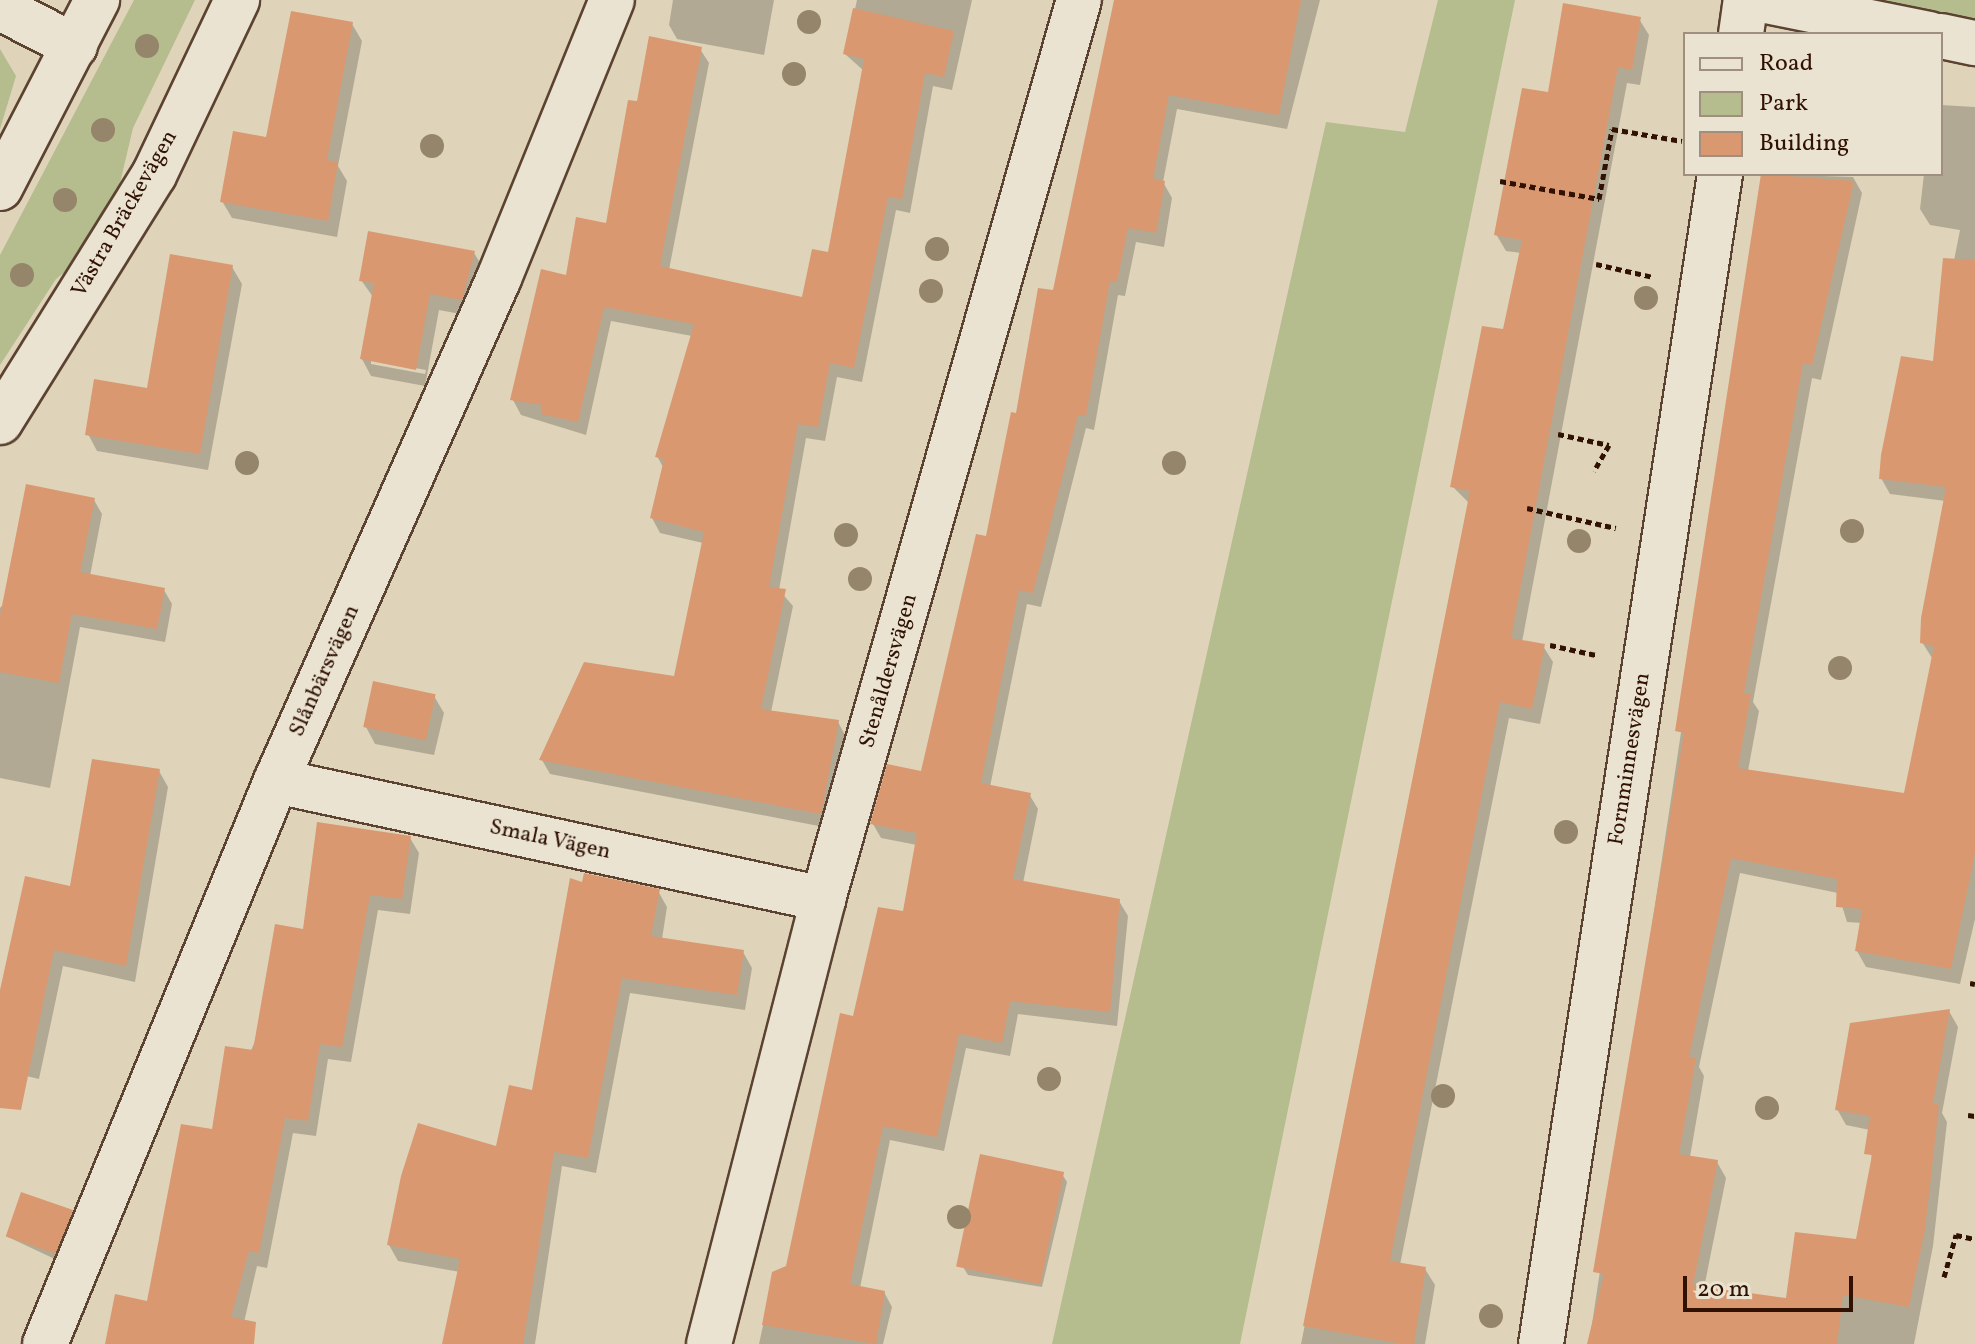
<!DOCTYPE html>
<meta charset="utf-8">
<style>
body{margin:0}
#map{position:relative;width:1975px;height:1344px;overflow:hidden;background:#dfd4b9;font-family:Vollkorn,serif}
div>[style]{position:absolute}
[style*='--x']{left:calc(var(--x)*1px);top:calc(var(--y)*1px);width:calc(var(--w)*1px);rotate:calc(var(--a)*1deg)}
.green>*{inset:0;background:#b5bc8d}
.shadow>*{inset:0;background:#0003}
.building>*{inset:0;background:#d99870;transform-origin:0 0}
.path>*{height:5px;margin-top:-2.5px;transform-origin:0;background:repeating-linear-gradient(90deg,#311202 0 6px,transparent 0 10px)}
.roads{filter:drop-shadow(2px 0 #5c4230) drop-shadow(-2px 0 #5c4230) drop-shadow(0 2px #5c4230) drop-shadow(0 -2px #5c4230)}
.minor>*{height:44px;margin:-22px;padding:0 22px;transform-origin:22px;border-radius:22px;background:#eae3d2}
.tertiary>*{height:44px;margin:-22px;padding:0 22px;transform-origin:22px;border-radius:22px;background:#eae3d2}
.trees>*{width:24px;height:24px;margin:-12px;border-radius:50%;background:#95856b}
span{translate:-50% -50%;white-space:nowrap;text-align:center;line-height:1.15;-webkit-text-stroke:8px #eae3d2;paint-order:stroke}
.street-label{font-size:22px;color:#311202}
.legend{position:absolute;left:1683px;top:32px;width:260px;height:144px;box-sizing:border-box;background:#eae3d2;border:2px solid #a08f7f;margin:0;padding:10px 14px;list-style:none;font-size:24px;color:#311202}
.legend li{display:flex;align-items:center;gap:16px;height:40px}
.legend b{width:40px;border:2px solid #a08f7f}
.scale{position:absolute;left:1683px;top:1276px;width:170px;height:36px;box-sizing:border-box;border:4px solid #311202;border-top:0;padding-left:10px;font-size:24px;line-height:28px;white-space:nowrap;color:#311202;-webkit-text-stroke:6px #eae3d2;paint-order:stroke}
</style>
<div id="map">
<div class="green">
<i style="clip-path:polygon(134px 0,195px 0,133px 128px,116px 200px,82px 258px,56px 279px,0 365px,0 255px)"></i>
<i style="clip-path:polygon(1438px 0,1515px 0,1240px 1344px,1052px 1344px,1326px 122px,1405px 132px)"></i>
<i style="clip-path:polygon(1854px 0,1975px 0,1975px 24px)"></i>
<i style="clip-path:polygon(0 49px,16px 76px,0 129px)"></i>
</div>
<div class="shadow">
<i style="clip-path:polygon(673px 0,774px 0,764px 55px,677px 39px,669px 25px)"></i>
<i style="clip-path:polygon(857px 0,972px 0,952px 90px,933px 86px,910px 213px,896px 210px,862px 382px,837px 377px,825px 441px,806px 438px,779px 590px,793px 606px,771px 712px,838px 722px,846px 737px,829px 828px,550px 774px,542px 760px,675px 678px,703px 543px,660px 533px,652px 518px,664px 469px,657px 456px,692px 336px,611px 321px,586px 435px,521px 415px,513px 400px,568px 277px,608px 225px,638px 103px,700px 49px,709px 63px,669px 270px,804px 299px,830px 254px,864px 71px,845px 54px)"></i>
<i style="clip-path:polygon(1133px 0,1320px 0,1287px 129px,1177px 109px,1163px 182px,1172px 198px,1164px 247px,1136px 242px,1125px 296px,1118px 295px,1094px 430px,1086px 428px,1041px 607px,1027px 604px,990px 787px,1029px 794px,1038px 809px,1023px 883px,1119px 901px,1128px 916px,1117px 1026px,1018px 1014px,1010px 1056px,966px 1048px,944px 1151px,890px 1140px,860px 1288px,884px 1292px,892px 1307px,883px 1344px,759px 1344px,774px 1274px,787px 1267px,854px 1018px,905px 913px,917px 845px,881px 838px,873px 824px,922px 773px)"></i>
<i style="clip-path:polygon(1639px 19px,1649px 35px,1640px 85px,1627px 83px,1522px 642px,1543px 646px,1553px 662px,1540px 724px,1509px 718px,1400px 1265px,1425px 1269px,1435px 1285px,1425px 1344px,1301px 1344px,1470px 504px,1452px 486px,1504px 331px,1521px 253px,1506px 251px,1496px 234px,1550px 94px)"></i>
<i style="clip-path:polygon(352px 24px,362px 41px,338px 166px,347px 181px,337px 237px,232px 218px,222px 201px)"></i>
<i style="clip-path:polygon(1941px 105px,1975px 107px,1975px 919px,1960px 984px,1866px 967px,1857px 951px,1862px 923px,1847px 922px,1838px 893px,1740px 873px,1699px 1067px,1704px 1076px,1690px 1157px,1717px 1162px,1726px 1178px,1704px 1288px,1787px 1300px,1858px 1241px,1872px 1164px,1870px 1130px,1846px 1125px,1837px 1109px,1949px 1011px,1958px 1027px,1942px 1113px,1947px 1122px,1933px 1246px,1914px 1344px,1589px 1344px,1765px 174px,1853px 177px,1862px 193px,1821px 380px,1812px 378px,1753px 702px,1759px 711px,1748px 771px,1906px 796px,1932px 658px,1922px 642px,1946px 501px,1890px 494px,1881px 478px,1934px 363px,1960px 230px,1930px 225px,1920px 209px,1924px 174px,1941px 174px)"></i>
<i style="clip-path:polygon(evenodd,474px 253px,484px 269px,471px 316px,439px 310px,425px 386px,371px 376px,362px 359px,373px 297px,361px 280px,474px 253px,371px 360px,426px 370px,425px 374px,371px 364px,371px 360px)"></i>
<i style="clip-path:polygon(232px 267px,242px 284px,208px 470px,97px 451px,88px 434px,148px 390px)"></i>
<i style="clip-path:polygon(94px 500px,102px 514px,90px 576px,164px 590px,172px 604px,165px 642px,80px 627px,50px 788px,0 778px,0 608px)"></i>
<i style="clip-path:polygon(434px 696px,444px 713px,434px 755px,375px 744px,366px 727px)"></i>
<i style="clip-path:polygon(159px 771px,168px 787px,135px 982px,63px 966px,39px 1079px,5px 1071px,0 1097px,0 991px)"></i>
<i style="clip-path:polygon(410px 838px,419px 853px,410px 914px,378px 910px,351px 1062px,328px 1059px,316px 1136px,293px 1133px,267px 1268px,257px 1266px,239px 1344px,107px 1344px,149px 1303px,214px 1132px,305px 931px)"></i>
<i style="clip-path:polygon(584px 884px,658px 891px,667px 907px,662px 939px,743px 952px,752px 968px,745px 1010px,630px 993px,596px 1173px,562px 1166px,535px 1344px,444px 1344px,460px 1272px,398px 1261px,389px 1245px,498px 1149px,534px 1092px)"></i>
<i style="clip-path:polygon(1062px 1174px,1067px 1182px,1042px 1287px,968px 1275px,963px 1267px)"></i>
<i style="clip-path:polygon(72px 1211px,76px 1219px,59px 1261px,8px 1237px)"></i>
</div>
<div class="building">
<i style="clip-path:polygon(1114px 0,1301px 0,1279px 115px,1169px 95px,1153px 179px,1165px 181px,1156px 233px,1128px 228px,1117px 282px,1110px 281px,1086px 416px,1078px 415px,1033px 593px,1019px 590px,981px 783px,1031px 793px,1013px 879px,1120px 899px,1110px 1012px,1010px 1001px,1002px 1043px,959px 1034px,937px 1137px,883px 1126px,850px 1284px,885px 1291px,876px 1344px,762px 1325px,772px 1272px,786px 1266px,840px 1013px,853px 1016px,878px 907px,903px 911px,917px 833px,870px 824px,887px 764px,921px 771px,976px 534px,986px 536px,1011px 412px,1016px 413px,1038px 288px,1053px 290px)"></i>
<i style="clip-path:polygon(1563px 3px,1641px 17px,1632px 70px,1618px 67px,1511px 638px,1545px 644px,1532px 709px,1500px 702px,1390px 1261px,1426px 1267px,1414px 1344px,1403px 1344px,1303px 1326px,1470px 491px,1450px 487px,1482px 326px,1503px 329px,1522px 240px,1494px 235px,1522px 88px,1548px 92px)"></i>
<i style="clip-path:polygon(853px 8px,954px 31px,944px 77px,925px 73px,902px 199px,888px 197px,854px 368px,830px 363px,818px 427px,798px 424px,769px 587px,786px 589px,761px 709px,839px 720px,821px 814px,539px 760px,584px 662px,674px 676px,704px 532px,650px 518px,664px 459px,655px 457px,694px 324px,604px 307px,578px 422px,541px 414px,542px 405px,510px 400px,541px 269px,566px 275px,576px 217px,606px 223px,628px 100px,637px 101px,649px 36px,702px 47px,660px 266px,802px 297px,812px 249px,828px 252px,864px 59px,843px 54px)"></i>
<i style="clip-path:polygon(291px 11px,353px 22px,327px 160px,338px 162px,328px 221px,220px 202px,233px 131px,266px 137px)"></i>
<i style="clip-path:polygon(1761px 174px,1854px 181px,1812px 365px,1803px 363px,1744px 693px,1751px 694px,1738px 768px,1904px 793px,1934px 646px,1920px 643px,1921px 618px,1946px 487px,1879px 479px,1881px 455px,1901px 356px,1933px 361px,1943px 258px,1975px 260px,1975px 853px,1951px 969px,1855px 951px,1862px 909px,1836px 907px,1837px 879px,1731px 858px,1689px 1057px,1696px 1058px,1679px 1154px,1718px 1160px,1693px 1285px,1786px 1298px,1795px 1232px,1856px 1239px,1872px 1155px,1864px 1154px,1870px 1116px,1835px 1110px,1850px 1023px,1950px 1009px,1933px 1103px,1939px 1105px,1925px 1229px,1909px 1307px,1843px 1295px,1837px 1344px,1587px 1344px,1604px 1274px,1593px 1272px,1684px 733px,1675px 731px)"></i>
<i style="clip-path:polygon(368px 231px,475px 251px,462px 300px,430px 294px,416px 370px,360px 359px,374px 283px,359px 281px)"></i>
<i style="clip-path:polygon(170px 254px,233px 265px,200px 454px,85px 435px,94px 379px,147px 388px)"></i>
<i style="clip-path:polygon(26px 484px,95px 498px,80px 572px,165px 588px,157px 629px,72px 614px,59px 683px,0 672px,0 616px)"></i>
<i style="left:373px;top:681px;width:64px;height:47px;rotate:12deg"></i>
<i style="clip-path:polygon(92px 759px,160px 769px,126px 966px,54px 950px,21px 1110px,0 1108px,0 990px,25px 876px,70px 886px)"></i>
<i style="clip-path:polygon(317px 822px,411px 836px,402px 899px,370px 895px,342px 1047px,320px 1044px,308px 1121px,285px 1118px,259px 1253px,249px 1251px,231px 1317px,256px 1322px,254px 1344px,105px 1344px,115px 1294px,147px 1301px,181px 1124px,212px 1129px,225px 1046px,253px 1050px,275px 924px,303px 929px)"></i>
<i style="clip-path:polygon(584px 873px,660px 889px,651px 936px,744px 950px,737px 995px,622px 978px,588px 1158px,554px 1152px,523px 1344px,442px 1344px,460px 1259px,387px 1245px,401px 1176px,418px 1123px,496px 1146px,509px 1085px,532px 1090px,570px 878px,582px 882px)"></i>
<i style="left:980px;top:1154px;width:86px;height:115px;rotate:12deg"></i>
<i style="left:21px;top:1192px;width:55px;height:47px;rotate:19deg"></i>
</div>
<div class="path">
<i style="--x:1500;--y:181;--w:101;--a:10.3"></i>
<i style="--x:1599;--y:199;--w:71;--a:-79.5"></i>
<i style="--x:1612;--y:129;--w:71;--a:9.7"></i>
<i style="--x:1596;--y:264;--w:58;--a:12.8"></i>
<i style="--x:1558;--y:434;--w:52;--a:12.2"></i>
<i style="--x:1609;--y:445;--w:30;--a:120"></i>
<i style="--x:1527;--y:508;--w:91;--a:12.7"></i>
<i style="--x:1550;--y:645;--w:47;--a:12.3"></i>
<i style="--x:1970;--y:983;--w:5;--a:11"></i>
<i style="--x:1968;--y:1115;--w:7;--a:8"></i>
<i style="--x:1944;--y:1277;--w:44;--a:-74.1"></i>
<i style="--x:1956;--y:1235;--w:19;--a:12"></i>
</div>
<div class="roads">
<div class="minor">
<i style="--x:1761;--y:0;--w:172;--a:11.4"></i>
<i style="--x:0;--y:8;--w:84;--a:26.9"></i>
<i style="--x:1741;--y:34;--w:34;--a:-82"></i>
<i style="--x:1941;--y:36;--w:35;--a:12"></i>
<i style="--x:0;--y:422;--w:291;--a:-58.1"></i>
<i style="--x:154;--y:175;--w:194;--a:-64.6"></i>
<i style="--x:276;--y:781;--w:560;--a:12.17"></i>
<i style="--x:45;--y:1344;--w:609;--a:-67.69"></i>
<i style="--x:276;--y:781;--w:550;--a:-66.09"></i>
<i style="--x:499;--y:278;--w:300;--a:-67.9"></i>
<i style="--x:709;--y:1344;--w:459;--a:-75.6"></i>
<i style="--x:823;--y:899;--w:935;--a:-74.11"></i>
<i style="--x:1541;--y:1344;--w:1184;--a:-81.3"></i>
</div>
<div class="tertiary">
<i style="--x:0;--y:188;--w:212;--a:-62.7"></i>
</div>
</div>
<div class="trees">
<i style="left:809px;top:22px"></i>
<i style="left:147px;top:46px"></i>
<i style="left:794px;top:74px"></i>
<i style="left:103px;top:130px"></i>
<i style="left:432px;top:146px"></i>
<i style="left:65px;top:200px"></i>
<i style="left:937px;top:249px"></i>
<i style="left:22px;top:275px"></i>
<i style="left:931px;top:291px"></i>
<i style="left:1646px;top:298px"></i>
<i style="left:247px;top:463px"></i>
<i style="left:1174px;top:463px"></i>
<i style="left:1852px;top:531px"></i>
<i style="left:846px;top:535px"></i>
<i style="left:1579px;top:541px"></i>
<i style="left:860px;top:579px"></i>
<i style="left:1840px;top:668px"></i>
<i style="left:1566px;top:832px"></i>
<i style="left:1049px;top:1079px"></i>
<i style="left:1443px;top:1096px"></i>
<i style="left:1767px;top:1108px"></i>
<i style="left:959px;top:1217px"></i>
<i style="left:1491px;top:1316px"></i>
</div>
<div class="street-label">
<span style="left:125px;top:214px;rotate:-60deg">Västra Bräckevägen</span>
<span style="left:325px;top:671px;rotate:-66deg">Slånbärsvägen</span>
<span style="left:889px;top:671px;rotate:-74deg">Stenåldersvägen</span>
<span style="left:1630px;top:759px;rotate:-81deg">Fornminnesvägen</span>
<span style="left:550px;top:840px;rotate:12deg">Smala Vägen</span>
</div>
<ul class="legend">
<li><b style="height:10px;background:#eae3d2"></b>Road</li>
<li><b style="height:22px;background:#b5bc8d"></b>Park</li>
<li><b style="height:22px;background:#d99870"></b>Building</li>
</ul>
<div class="scale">20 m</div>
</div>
